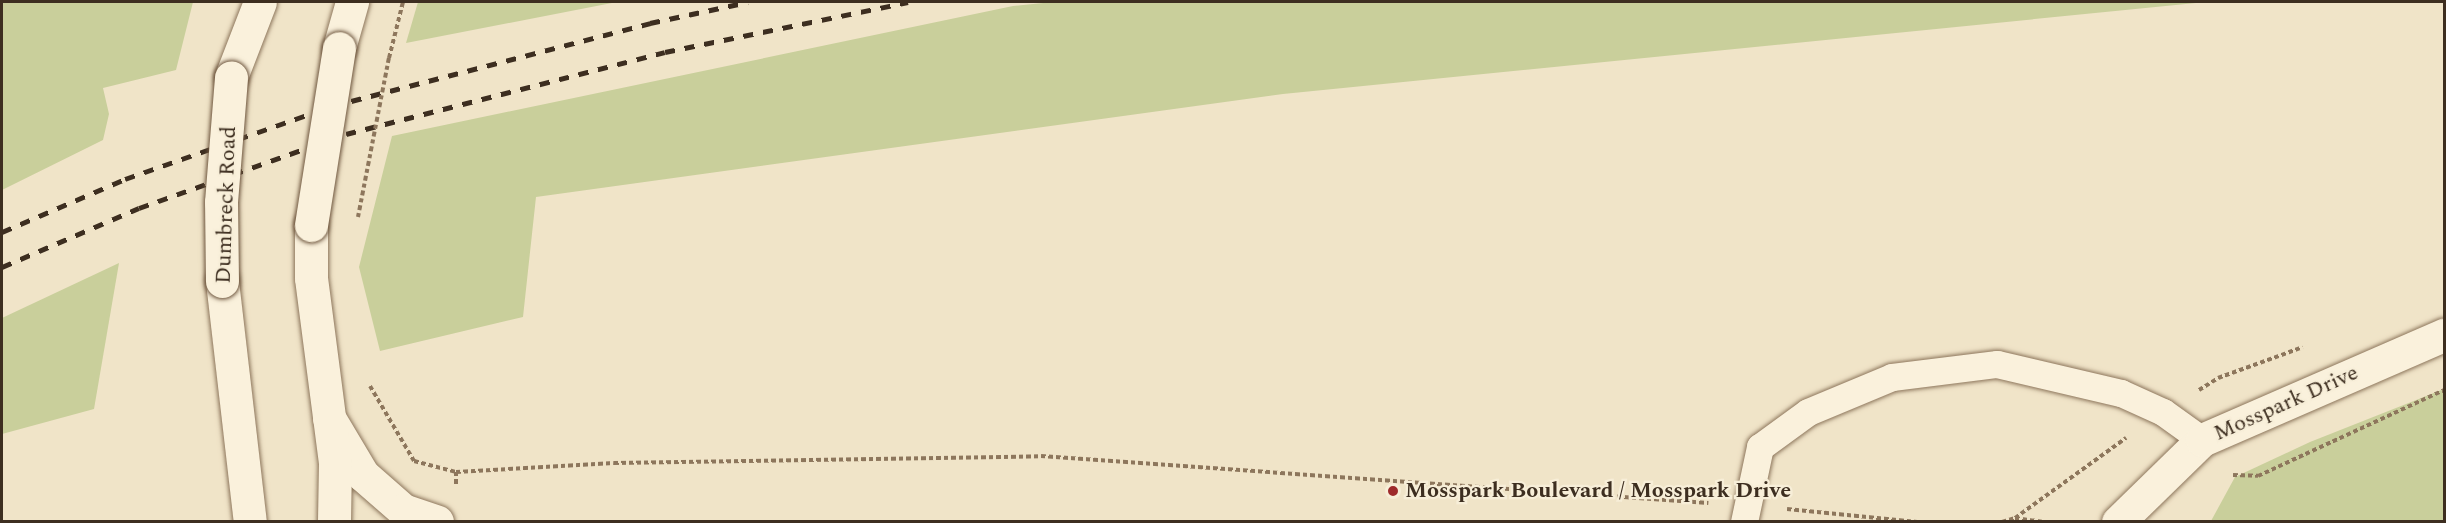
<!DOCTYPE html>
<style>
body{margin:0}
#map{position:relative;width:2446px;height:523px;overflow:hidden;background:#f0e4c8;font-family:Spectral,serif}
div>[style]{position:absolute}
.green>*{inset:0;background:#c9cf9b}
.path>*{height:4px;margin-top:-2px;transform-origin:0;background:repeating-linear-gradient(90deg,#8d765c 0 4.5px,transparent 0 7.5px)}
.roads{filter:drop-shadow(0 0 2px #8d765c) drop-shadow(0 0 2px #8d765c)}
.service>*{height:27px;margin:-13.5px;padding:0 13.5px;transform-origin:13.5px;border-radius:13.5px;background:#faf1dc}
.minor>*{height:33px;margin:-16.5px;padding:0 16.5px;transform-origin:16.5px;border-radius:16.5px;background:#faf1dc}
.tertiary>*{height:33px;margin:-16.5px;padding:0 16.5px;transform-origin:16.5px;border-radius:16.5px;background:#faf1dc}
.secondary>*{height:33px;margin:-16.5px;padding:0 16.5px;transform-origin:16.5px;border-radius:16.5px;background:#faf1dc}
.rail>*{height:4.5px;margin-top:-2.25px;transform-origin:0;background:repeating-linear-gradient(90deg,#3d2e20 0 10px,transparent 0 20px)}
.path-bridge>*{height:4px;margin-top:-2px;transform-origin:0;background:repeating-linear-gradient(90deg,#8d765c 0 4.5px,transparent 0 7.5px)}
.bridges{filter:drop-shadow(0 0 2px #6f573f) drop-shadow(0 0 2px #6f573f)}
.secondary-bridge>*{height:33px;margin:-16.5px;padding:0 16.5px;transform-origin:16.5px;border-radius:16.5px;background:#faf1dc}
.dots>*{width:16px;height:16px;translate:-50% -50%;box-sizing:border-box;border:3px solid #f7eed8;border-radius:50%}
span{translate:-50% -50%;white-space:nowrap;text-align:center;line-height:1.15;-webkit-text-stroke:4.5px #f7eed8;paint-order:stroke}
.street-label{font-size:22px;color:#3d2e20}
.poi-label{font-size:22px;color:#3d2e20;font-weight:700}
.left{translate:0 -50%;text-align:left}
.frame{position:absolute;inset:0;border:3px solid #3d2e20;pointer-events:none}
</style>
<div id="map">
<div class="green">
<div style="clip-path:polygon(2px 2px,193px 2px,176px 70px,103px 88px,109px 114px,103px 140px,2px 190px)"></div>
<div style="clip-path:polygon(418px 2px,617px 2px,406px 43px)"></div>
<div style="clip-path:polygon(1053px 2px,2206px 2px,1283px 94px,536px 197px,523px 317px,380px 351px,359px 267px,392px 136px,1013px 6px)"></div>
<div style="clip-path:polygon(119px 263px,94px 409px,2px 434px,2px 318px)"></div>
<div style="clip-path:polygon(2444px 389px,2444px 521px,2211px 521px,2235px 477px,2310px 442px)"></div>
</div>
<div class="path">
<div style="left:389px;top:58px;width:58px;rotate:-76deg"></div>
<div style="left:370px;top:386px;width:87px;rotate:59.6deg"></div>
<div style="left:414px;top:461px;width:43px;rotate:14.7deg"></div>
<div style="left:456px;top:472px;width:158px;rotate:-3.3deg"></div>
<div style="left:614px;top:463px;width:427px;rotate:-0.9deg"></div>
<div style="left:1041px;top:456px;width:669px;rotate:4.03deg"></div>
<div style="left:2199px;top:390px;width:22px;rotate:-32deg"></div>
<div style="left:2218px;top:378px;width:90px;rotate:-20deg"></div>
<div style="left:456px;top:472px;width:14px;rotate:90deg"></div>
<div style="left:2233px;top:475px;width:25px;rotate:2deg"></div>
<div style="left:2258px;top:476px;width:205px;rotate:-24.8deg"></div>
<div style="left:1787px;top:509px;width:131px;rotate:5.7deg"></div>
<div style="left:2015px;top:518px;width:29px;rotate:8deg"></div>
<div style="left:2002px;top:522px;width:14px;rotate:-17deg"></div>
<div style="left:2015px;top:518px;width:137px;rotate:-35.8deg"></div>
</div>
<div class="roads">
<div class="service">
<div style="left:1744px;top:522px;width:77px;rotate:-78deg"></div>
<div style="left:1760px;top:447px;width:59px;rotate:-36.1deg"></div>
<div style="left:1808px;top:412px;width:91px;rotate:-22.6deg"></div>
<div style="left:1892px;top:377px;width:106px;rotate:-7.1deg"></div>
<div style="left:1997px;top:364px;width:127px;rotate:13.2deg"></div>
<div style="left:2121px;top:393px;width:46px;rotate:24.3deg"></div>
<div style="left:2163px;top:412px;width:48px;rotate:35.7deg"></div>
</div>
<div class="minor">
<div style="left:2118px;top:522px;width:117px;rotate:-44.3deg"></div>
<div style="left:2202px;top:440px;width:264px;rotate:-23.5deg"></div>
</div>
<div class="tertiary">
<div style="left:329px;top:418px;width:66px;rotate:59.2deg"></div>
<div style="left:363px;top:475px;width:53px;rotate:41.2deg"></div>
<div style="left:403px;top:510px;width:36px;rotate:19deg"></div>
</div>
<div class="secondary">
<div style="left:339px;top:48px;width:48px;rotate:-74.2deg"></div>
<div style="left:231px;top:77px;width:80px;rotate:-68.9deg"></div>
<div style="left:311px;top:225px;width:53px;rotate:90deg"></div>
<div style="left:311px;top:278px;width:187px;rotate:82.6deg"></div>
<div style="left:335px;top:463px;width:59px;rotate:91deg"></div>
<div style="left:222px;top:281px;width:243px;rotate:83.4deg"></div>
</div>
</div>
<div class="rail">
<div style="left:2px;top:232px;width:134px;rotate:-23.3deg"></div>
<div style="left:125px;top:179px;width:219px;rotate:-19.4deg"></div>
<div style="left:332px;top:106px;width:329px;rotate:-14.6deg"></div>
<div style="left:650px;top:23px;width:100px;rotate:-12.1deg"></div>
<div style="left:2px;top:267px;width:149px;rotate:-23.3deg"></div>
<div style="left:139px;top:208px;width:220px;rotate:-19.7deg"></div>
<div style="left:346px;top:134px;width:329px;rotate:-14.4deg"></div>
<div style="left:665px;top:52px;width:248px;rotate:-11.6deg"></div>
</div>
<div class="path-bridge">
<div style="left:358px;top:217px;width:162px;rotate:-79deg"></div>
</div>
<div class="bridges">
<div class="secondary-bridge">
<div style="left:311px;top:225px;width:179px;rotate:-81deg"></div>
<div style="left:222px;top:281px;width:79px;rotate:-90.7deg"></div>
<div style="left:221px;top:202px;width:125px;rotate:-85.4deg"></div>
</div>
</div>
<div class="dots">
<div style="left:1393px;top:491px;background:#9e2a2b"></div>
</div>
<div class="street-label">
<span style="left:226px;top:205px;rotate:-88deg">Dumbreck Road</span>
<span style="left:2286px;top:403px;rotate:-24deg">Mosspark Drive</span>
</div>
<div class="poi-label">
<span class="left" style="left:1405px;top:491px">Mosspark Boulevard / Mosspark Drive</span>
</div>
<div class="frame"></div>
</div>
